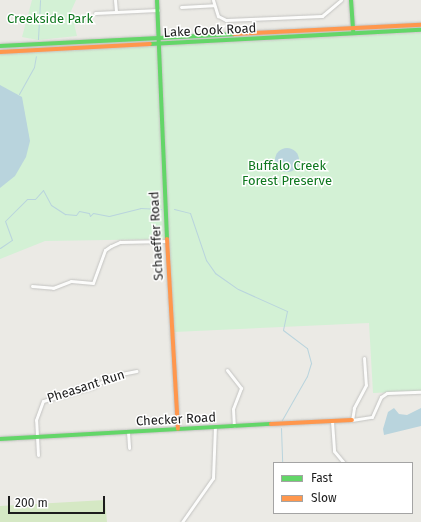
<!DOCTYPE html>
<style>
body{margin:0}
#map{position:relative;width:421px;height:522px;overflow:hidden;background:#ebeae5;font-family:"Fira Sans",sans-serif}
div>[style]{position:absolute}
.grass>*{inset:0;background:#d5e8c4}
.park>*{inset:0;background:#d3f1d5}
.water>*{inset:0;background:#b9d4dd}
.round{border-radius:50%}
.stream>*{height:1px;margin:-0.5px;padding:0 0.5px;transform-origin:0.5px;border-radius:0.5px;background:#b9d4dd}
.roads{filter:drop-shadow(0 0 1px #c3c3c1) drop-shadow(0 0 1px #c3c3c1)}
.street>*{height:3px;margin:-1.5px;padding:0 1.5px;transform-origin:1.5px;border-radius:1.5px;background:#fcfcfb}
.fast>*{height:4px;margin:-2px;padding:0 2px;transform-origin:2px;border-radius:2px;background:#63d668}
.slow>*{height:4px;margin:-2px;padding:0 2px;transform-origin:2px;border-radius:2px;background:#ff974d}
span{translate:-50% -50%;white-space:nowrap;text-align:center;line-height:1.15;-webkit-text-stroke:3px #fff;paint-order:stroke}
.park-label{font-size:13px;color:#0e771e}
.street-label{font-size:13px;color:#1c1c1c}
.legend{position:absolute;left:273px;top:462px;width:140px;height:52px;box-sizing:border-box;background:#fff;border:1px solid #a4a4a4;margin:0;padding:5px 7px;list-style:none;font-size:12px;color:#1c1c1c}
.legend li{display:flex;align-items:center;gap:8px;height:20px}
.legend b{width:20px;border:1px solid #a4a4a4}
.scale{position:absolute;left:8px;top:496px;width:97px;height:18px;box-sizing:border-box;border:2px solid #1c1c1c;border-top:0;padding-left:5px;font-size:12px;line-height:14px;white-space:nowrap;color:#1c1c1c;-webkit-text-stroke:3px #fff;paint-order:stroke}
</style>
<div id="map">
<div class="grass">
<div style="clip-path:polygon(105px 500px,107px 522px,0 522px,0 506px)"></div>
</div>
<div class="park">
<div style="clip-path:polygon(32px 0,76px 0,71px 11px,77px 36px,38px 40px,22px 37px)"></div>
<div style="clip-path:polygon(421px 33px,421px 391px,373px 393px,369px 323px,174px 332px,169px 239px,45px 241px,0 259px,0 54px)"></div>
</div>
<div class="water">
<div style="clip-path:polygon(0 85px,22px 97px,30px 141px,26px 157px,15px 176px,0 188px)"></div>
<div class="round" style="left:275px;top:148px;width:24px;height:24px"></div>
<div style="clip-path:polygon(394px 408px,399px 414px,407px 415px,421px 408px,421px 426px,384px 435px,383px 429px,388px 412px)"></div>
</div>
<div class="stream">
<div style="left:38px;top:39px;width:39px;rotate:-87deg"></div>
<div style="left:19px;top:94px;width:31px;rotate:-61deg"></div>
<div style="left:34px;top:67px;width:11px;rotate:-80deg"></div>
<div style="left:174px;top:209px;width:16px;rotate:14deg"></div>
<div style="left:190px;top:213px;width:50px;rotate:71.2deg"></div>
<div style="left:206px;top:260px;width:16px;rotate:55deg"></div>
<div style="left:215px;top:273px;width:28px;rotate:35deg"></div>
<div style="left:238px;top:289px;width:54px;rotate:24.2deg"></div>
<div style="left:287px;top:311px;width:19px;rotate:102deg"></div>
<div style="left:283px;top:330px;width:30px;rotate:37deg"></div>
<div style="left:307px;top:348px;width:16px;rotate:75deg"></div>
<div style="left:311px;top:363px;width:14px;rotate:107deg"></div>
<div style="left:307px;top:376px;width:51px;rotate:119.6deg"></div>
<div style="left:0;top:248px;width:14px;rotate:-34deg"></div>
<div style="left:12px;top:240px;width:20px;rotate:-110deg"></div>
<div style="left:5px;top:221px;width:31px;rotate:-45deg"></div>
<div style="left:27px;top:199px;width:8px"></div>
<div style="left:35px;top:199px;width:12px;rotate:-48deg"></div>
<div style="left:43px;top:190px;width:17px;rotate:62deg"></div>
<div style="left:51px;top:205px;width:17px;rotate:33deg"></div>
<div style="left:65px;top:214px;width:11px;rotate:5deg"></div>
<div style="left:76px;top:215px;width:5px;rotate:-53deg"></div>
<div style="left:79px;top:211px;width:10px;rotate:11deg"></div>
<div style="left:89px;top:213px;width:3px;rotate:72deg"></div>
<div style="left:90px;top:216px;width:4px;rotate:-45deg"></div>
<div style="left:93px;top:213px;width:16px;rotate:11deg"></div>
<div style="left:109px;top:216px;width:32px;rotate:-14deg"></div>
<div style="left:140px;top:208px;width:21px;rotate:3deg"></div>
<div style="left:281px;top:428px;width:35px;rotate:88deg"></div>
</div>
<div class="roads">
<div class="street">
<div style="left:115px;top:0;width:11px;rotate:85deg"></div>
<div style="left:213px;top:0;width:17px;rotate:73deg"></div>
<div style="left:218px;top:16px;width:9px;rotate:27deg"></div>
<div style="left:226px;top:20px;width:96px;rotate:-2.4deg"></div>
<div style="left:322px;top:16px;width:25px;rotate:-40deg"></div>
<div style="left:181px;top:7px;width:33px;rotate:-3deg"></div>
<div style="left:95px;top:13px;width:63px;rotate:-2.7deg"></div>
<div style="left:32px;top:286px;width:21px;rotate:5deg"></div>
<div style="left:53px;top:288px;width:19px;rotate:-21deg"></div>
<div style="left:71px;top:281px;width:22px;rotate:5deg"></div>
<div style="left:93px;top:283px;width:35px;rotate:-70deg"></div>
<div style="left:105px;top:250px;width:7px;rotate:-34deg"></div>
<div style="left:111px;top:246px;width:10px;rotate:-24deg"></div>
<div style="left:120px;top:242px;width:47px;rotate:-1.2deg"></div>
<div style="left:364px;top:358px;width:27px;rotate:86deg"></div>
<div style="left:366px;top:385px;width:26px;rotate:118deg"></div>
<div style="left:354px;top:408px;width:12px;rotate:99deg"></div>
<div style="left:352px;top:420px;width:20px;rotate:-9deg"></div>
<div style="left:372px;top:417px;width:22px;rotate:-66deg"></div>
<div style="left:381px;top:397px;width:7px;rotate:-34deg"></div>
<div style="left:387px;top:393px;width:34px;rotate:-2deg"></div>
<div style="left:227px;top:370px;width:23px;rotate:52deg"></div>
<div style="left:241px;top:388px;width:22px;rotate:111deg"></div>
<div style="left:233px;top:409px;width:17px;rotate:87deg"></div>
<div style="left:332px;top:421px;width:30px;rotate:86deg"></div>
<div style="left:334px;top:451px;width:16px;rotate:50deg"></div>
<div style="left:128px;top:432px;width:16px;rotate:86deg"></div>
<div style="left:38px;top:455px;width:35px;rotate:-93deg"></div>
<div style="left:36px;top:420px;width:20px;rotate:-70deg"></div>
<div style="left:43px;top:401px;width:52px;rotate:-15.6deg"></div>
<div style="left:93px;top:387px;width:21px;rotate:-31deg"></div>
<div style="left:111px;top:376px;width:26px;rotate:-11deg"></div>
<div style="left:182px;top:522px;width:54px;rotate:-54.8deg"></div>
<div style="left:213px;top:478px;width:51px;rotate:-87.8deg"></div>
</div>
<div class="fast">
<div style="left:157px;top:0;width:239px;rotate:87.6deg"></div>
<div style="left:351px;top:0;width:32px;rotate:86deg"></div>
<div style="left:150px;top:44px;width:271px;rotate:-3deg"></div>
<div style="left:0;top:46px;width:234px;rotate:-2.9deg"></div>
<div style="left:0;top:439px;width:271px;rotate:-3.2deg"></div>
</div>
<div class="slow">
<div style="left:234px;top:34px;width:187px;rotate:-2.8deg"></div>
<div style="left:0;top:52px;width:150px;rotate:-3.1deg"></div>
<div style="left:167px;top:239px;width:190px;rotate:86.7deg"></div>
<div style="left:271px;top:424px;width:81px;rotate:-2.8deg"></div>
</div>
</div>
<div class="park-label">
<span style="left:50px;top:19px">Creekside Park</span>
<span style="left:287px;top:174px">Buffalo Creek<br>Forest Preserve</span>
</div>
<div class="street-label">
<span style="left:210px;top:31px;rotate:-3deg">Lake Cook Road</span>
<span style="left:157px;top:236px;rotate:-93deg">Schaeffer Road</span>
<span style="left:86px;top:387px;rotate:-18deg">Pheasant Run</span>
<span style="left:176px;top:420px;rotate:-3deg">Checker Road</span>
</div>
<ul class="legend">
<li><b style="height:5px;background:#63d668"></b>Fast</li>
<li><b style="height:5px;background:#ff974d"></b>Slow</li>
</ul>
<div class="scale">200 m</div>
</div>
